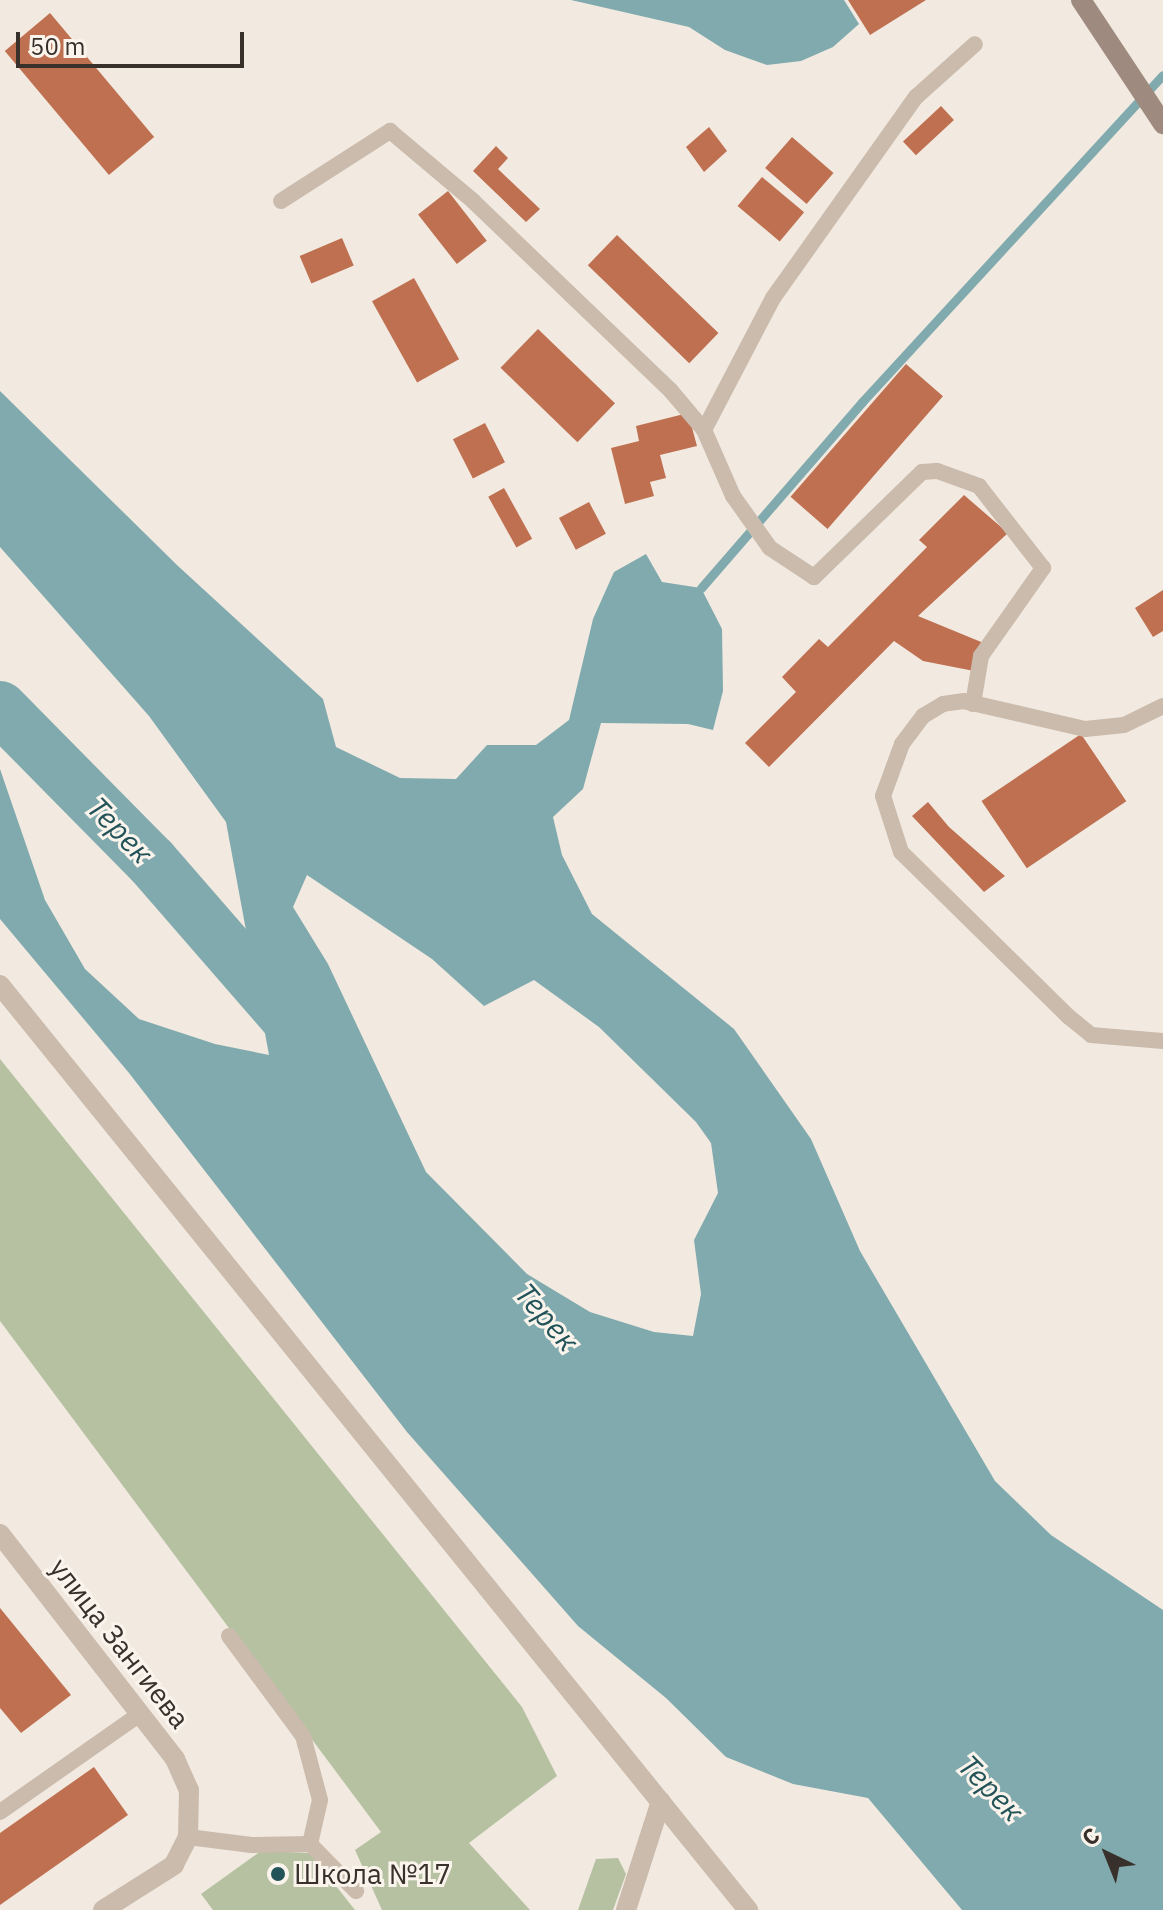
<!DOCTYPE html>
<meta charset="utf-8">
<style>
body{margin:0}
#map{position:relative;width:1163px;height:1910px;overflow:hidden;background:#f2eae0;font-family:"IBM Plex Sans",sans-serif}
div>[style]{position:absolute}
.green>*{inset:0;background:#b5c1a1}
.water>*{inset:0;background:#81aaae}
.stream>*{height:9px;margin:-4.5px;padding:0 4.5px;transform-origin:4.5px;border-radius:4.5px;background:#81aaae}
.river>*{height:54px;margin:-27px;padding:0 27px;transform-origin:27px;border-radius:27px;background:#81aaae}
.building>*{inset:0;background:#bf7051;transform-origin:0 0}
.lane>*{height:16px;margin:-8px;padding:0 8px;transform-origin:8px;border-radius:8px;background:#cabbac}
.street>*{height:20px;margin:-10px;padding:0 10px;transform-origin:10px;border-radius:10px;background:#cabbac}
.secondary>*{height:20px;margin:-10px;padding:0 10px;transform-origin:10px;border-radius:10px;background:#9e8a7e}
.dots>*{width:22px;height:22px;translate:-50% -50%;box-sizing:border-box;border:4px solid #faf4ed;border-radius:50%}
span{translate:-50% -50%;white-space:nowrap;text-align:center;line-height:1.15;-webkit-text-stroke:6px #faf4ed;paint-order:stroke}
.street-label{font-size:28px;color:#38302b}
.poi-label{font-size:28px;color:#38302b}
.left{translate:0 -50%;text-align:left}
.water-label{font-size:30px;color:#225358;font-style:italic}
.north{position:absolute;left:1067px;top:1814px;width:80px;height:80px;-webkit-text-stroke:6px #faf4ed;paint-order:stroke;rotate:317deg;font-size:22px;font-weight:700;line-height:32px;text-align:center;color:#38302b}
.north::after{content:'';display:block;margin:auto;width:28px;height:36px;background:#38302b;clip-path:polygon(50% 0,100% 100%,50% 72%,0 100%)}
.scale{position:absolute;left:16px;top:32px;width:228px;height:36px;box-sizing:border-box;border:4px solid #38302b;border-top:0;padding-left:10px;font-size:24px;line-height:28px;white-space:nowrap;color:#38302b;-webkit-text-stroke:6px #faf4ed;paint-order:stroke}
</style>
<div id="map">
<div class="green">
<div style="clip-path:polygon(0 1059px,522px 1707px,557px 1776px,469px 1843px,530px 1910px,382px 1910px,355px 1850px,381px 1832px,0 1321px)"></div>
<div style="clip-path:polygon(261px 1851px,310px 1853px,355px 1910px,213px 1910px,201px 1894px)"></div>
<div style="clip-path:polygon(618px 1858px,626px 1874px,613px 1910px,578px 1910px,596px 1859px)"></div>
</div>
<div class="water">
<div style="clip-path:polygon(571px 0,844px 0,859px 24px,833px 47px,801px 61px,767px 65px,725px 50px,689px 27px)"></div>
<div style="clip-path:polygon(evenodd,0 391px,178px 566px,323px 699px,336px 747px,400px 778px,456px 779px,487px 745px,536px 745px,569px 720px,593px 619px,614px 572px,646px 554px,662px 582px,701px 588px,722px 629px,723px 691px,713px 730px,688px 724px,601px 723px,583px 789px,553px 817px,562px 855px,592px 914px,734px 1029px,811px 1139px,860px 1251px,995px 1481px,1051px 1535px,1163px 1610px,1163px 1910px,962px 1910px,868px 1798px,793px 1784px,726px 1757px,666px 1698px,578px 1626px,407px 1432px,129px 1073px,0 919px,0 769px,45px 900px,85px 969px,139px 1019px,215px 1044px,269px 1055px,226px 822px,149px 716px,0 547px,0 391px,307px 875px,432px 959px,484px 1006px,534px 980px,599px 1027px,696px 1122px,711px 1143px,718px 1193px,694px 1240px,701px 1294px,693px 1336px,654px 1332px,590px 1312px,527px 1274px,426px 1172px,328px 964px,293px 907px,307px 875px)"></div>
</div>
<div class="stream">
<div style="left:701px;top:588px;width:246px;rotate:-49.1deg"></div>
<div style="left:862px;top:402px;width:444px;rotate:-47.4deg"></div>
</div>
<div class="river">
<div style="left:0;top:708px;width:216px;rotate:45.4deg"></div>
<div style="left:152px;top:862px;width:233px;rotate:49deg"></div>
</div>
<div class="building">
<div style="clip-path:polygon(848px 0,926px 0,870px 35px)"></div>
<div style="left:50px;top:13px;width:162px;height:59px;rotate:50deg"></div>
<div style="left:941px;top:106px;width:19px;height:52px;rotate:47deg"></div>
<div style="clip-path:polygon(709px 127px,727px 151px,704px 172px,686px 147px)"></div>
<div style="left:792px;top:137px;width:55px;height:41px;rotate:41deg"></div>
<div style="clip-path:polygon(496px 146px,508px 158px,498px 169px,540px 209px,526px 222px,473px 171px)"></div>
<div style="left:762px;top:177px;width:55px;height:38px;rotate:40deg"></div>
<div style="left:448px;top:191px;width:63px;height:38px;rotate:52deg"></div>
<div style="left:617px;top:235px;width:141px;height:42px;rotate:44deg"></div>
<div style="left:342px;top:238px;width:30px;height:46px;rotate:67deg"></div>
<div style="left:414px;top:278px;width:93px;height:48px;rotate:61deg"></div>
<div style="left:538px;top:329px;width:107px;height:54px;rotate:44deg"></div>
<div style="left:906px;top:364px;width:49px;height:176px;rotate:41deg"></div>
<div style="clip-path:polygon(688px 413px,697px 446px,660px 455px,666px 478px,650px 482px,654px 496px,625px 504px,611px 448px,639px 441px,636px 426px)"></div>
<div style="left:485px;top:423px;width:44px;height:36px;rotate:63deg"></div>
<div style="left:504px;top:488px;width:58px;height:18px;rotate:61deg"></div>
<div style="clip-path:polygon(964px 495px,1008px 533px,918px 616px,986px 644px,974px 671px,923px 661px,894px 641px,769px 767px,745px 743px,796px 692px,782px 677px,819px 639px,828px 647px,927px 547px,919px 540px)"></div>
<div style="left:589px;top:502px;width:36px;height:34px;rotate:62deg"></div>
<div style="clip-path:polygon(1163px 590px,1163px 631px,1153px 637px,1135px 608px)"></div>
<div style="left:1081px;top:734px;width:81px;height:120px;rotate:56deg"></div>
<div style="clip-path:polygon(928px 802px,949px 827px,1005px 876px,984px 892px,912px 816px)"></div>
<div style="clip-path:polygon(0 1608px,71px 1695px,21px 1733px,0 1708px)"></div>
<div style="clip-path:polygon(94px 1767px,128px 1815px,0 1905px,0 1833px)"></div>
</div>
<div class="lane">
<div style="left:281px;top:201px;width:130px;rotate:-32.7deg"></div>
<div style="left:390px;top:131px;width:109px;rotate:40.1deg"></div>
<div style="left:473px;top:201px;width:274px;rotate:43.8deg"></div>
<div style="left:671px;top:391px;width:51px;rotate:49.8deg"></div>
<div style="left:973px;top:704px;width:49px;rotate:-80.5deg"></div>
<div style="left:981px;top:656px;width:108px;rotate:-54.8deg"></div>
<div style="left:1043px;top:568px;width:104px;rotate:-128deg"></div>
<div style="left:979px;top:486px;width:45px;rotate:-160.3deg"></div>
<div style="left:937px;top:471px;width:15px;rotate:176deg"></div>
<div style="left:922px;top:472px;width:151px;rotate:135.8deg"></div>
<div style="left:814px;top:577px;width:53px;rotate:-146.6deg"></div>
<div style="left:770px;top:548px;width:64px;rotate:-125.4deg"></div>
<div style="left:733px;top:496px;width:72px;rotate:-113.7deg"></div>
<div style="left:704px;top:430px;width:149px;rotate:-62.4deg"></div>
<div style="left:773px;top:298px;width:247px;rotate:-54.6deg"></div>
<div style="left:916px;top:97px;width:79px;rotate:-41.9deg"></div>
<div style="left:1163px;top:706px;width:43px;rotate:154deg"></div>
<div style="left:1124px;top:725px;width:39px;rotate:174deg"></div>
<div style="left:1085px;top:729px;width:124px;rotate:-167deg"></div>
<div style="left:964px;top:701px;width:21px;rotate:172deg"></div>
<div style="left:943px;top:704px;width:23px;rotate:149deg"></div>
<div style="left:923px;top:716px;width:35px;rotate:127deg"></div>
<div style="left:902px;top:744px;width:55px;rotate:110.1deg"></div>
<div style="left:883px;top:796px;width:59px;rotate:72.2deg"></div>
<div style="left:901px;top:852px;width:235px;rotate:44.5deg"></div>
<div style="left:1069px;top:1017px;width:28px;rotate:39deg"></div>
<div style="left:1091px;top:1035px;width:72px;rotate:4.8deg"></div>
<div style="left:229px;top:1636px;width:124px;rotate:53.5deg"></div>
<div style="left:303px;top:1736px;width:66px;rotate:75.1deg"></div>
<div style="left:320px;top:1800px;width:45px;rotate:102.8deg"></div>
<div style="left:0;top:1812px;width:171px;rotate:-35deg"></div>
<div style="left:188px;top:1837px;width:64px;rotate:7.2deg"></div>
<div style="left:251px;top:1845px;width:59px;rotate:-1deg"></div>
<div style="left:310px;top:1844px;width:66px;rotate:45.6deg"></div>
</div>
<div class="street">
<div style="left:0;top:985px;width:1190px;rotate:51.04deg"></div>
<div style="left:0;top:1534px;width:285px;rotate:52.1deg"></div>
<div style="left:175px;top:1759px;width:34px;rotate:66deg"></div>
<div style="left:189px;top:1790px;width:47px;rotate:91.2deg"></div>
<div style="left:188px;top:1837px;width:31px;rotate:117deg"></div>
<div style="left:174px;top:1865px;width:84px;rotate:147.6deg"></div>
<div style="left:626px;top:1910px;width:114px;rotate:-72.2deg"></div>
</div>
<div class="secondary">
<div style="left:1081px;top:0;width:149px;rotate:56.5deg"></div>
</div>
<div class="dots">
<div style="left:278px;top:1874px;background:#225358"></div>
</div>
<div class="street-label">
<span style="left:120px;top:1643px;rotate:52deg">улица Зангиева</span>
</div>
<div class="poi-label">
<span class="left" style="left:294px;top:1874px">Школа №17</span>
</div>
<div class="water-label">
<span style="left:120px;top:830px;rotate:46deg">Терек</span>
<span style="left:547px;top:1317px;rotate:49deg">Терек</span>
<span style="left:991px;top:1788px;rotate:46deg">Терек</span>
</div>
<div class="north">С</div>
<div class="scale">50 m</div>
</div>
